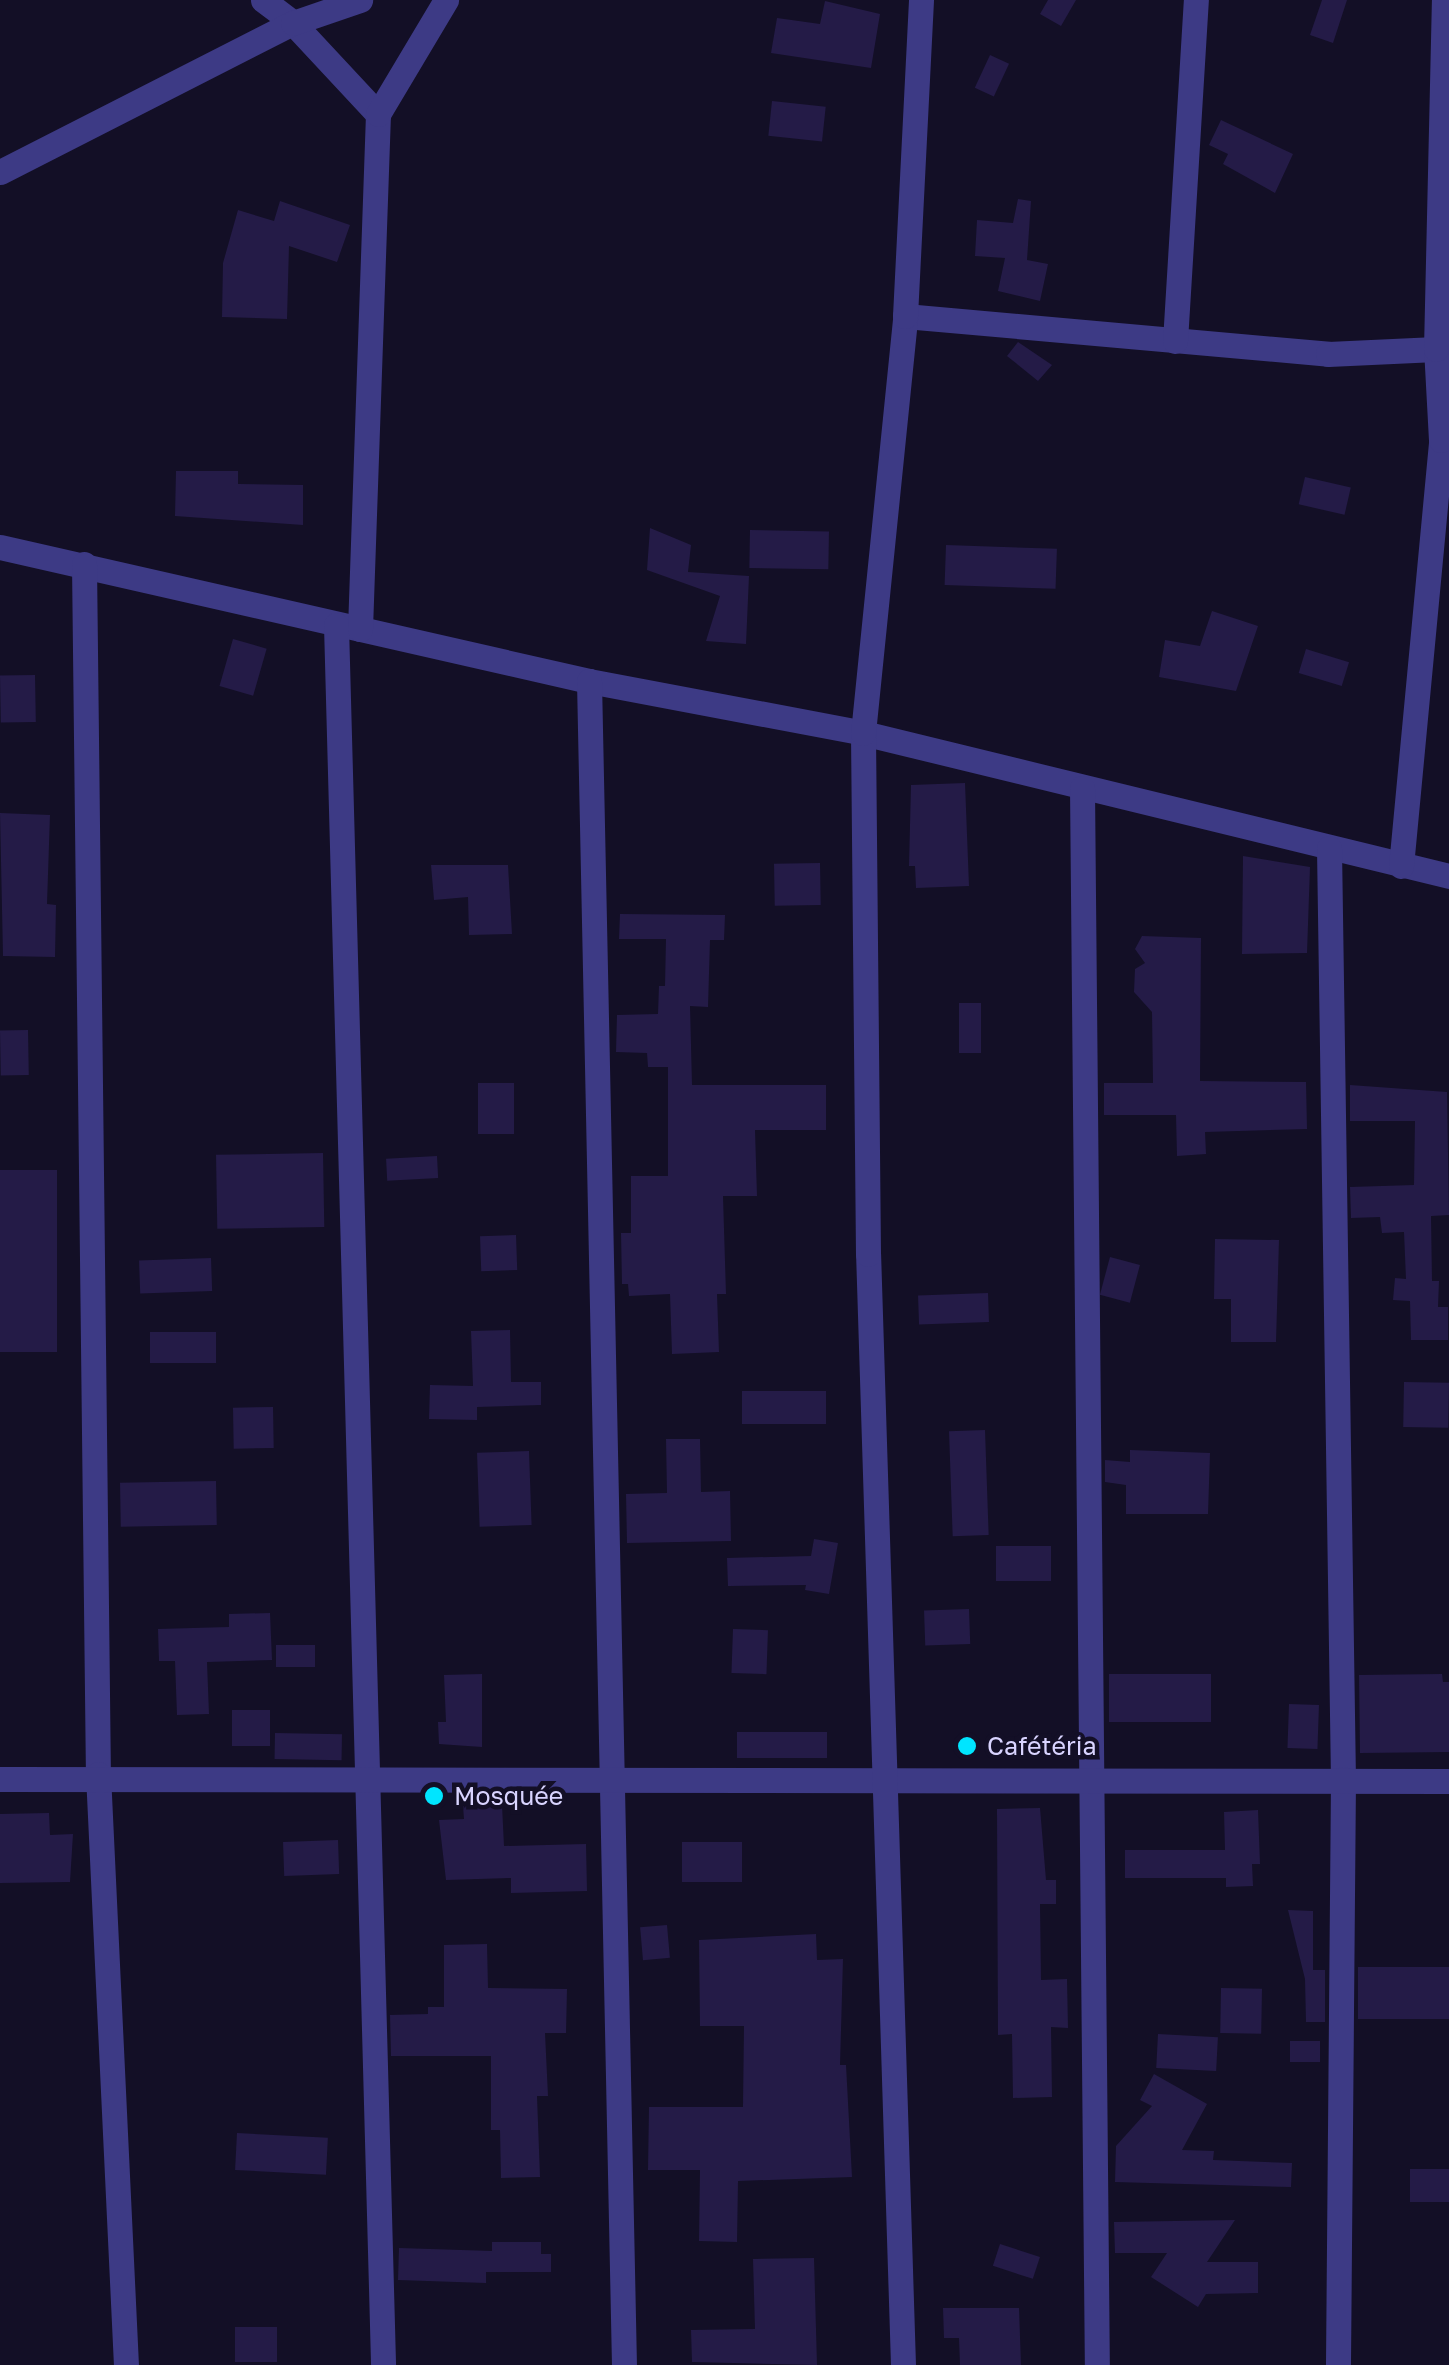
<!DOCTYPE html>
<meta charset="utf-8">
<style>
body{margin:0}
#map{position:relative;width:1449px;height:2365px;overflow:hidden;background:#130f26;font-family:"Golos Text",sans-serif}
div>[style]{position:absolute}
.building>*{inset:0;background:#241b47;transform-origin:0 0}
.minor>*{height:25px;margin:-12.5px;padding:0 12.5px;transform-origin:12.5px;border-radius:12.5px;background:#3d3a85}
.dots>*{width:28px;height:28px;translate:-50% -50%;box-sizing:border-box;border:5px solid #130f26;border-radius:50%}
span{translate:-50% -50%;white-space:nowrap;text-align:center;line-height:1.15;-webkit-text-stroke:9px #130f26;paint-order:stroke}
.poi-label{font-size:25px;color:#d9d4ff}
.left{translate:0 -50%;text-align:left}
</style>
<div id="map">
<div class="building">
<div style="clip-path:polygon(1048px 0,1076px 0,1061px 26px,1040px 14px)"></div>
<div style="clip-path:polygon(1322px 0,1347px 0,1333px 43px,1310px 35px)"></div>
<div style="clip-path:polygon(825px 1px,880px 14px,871px 68px,771px 53px,777px 18px,820px 24px)"></div>
<div style="left:990px;top:55px;width:21px;height:36px;rotate:25deg"></div>
<div style="left:772px;top:101px;width:54px;height:35px;rotate:6deg"></div>
<div style="clip-path:polygon(1221px 120px,1293px 154px,1275px 193px,1223px 164px,1228px 154px,1209px 145px)"></div>
<div style="clip-path:polygon(1018px 199px,1031px 201px,1027px 260px,1048px 264px,1040px 301px,998px 291px,1005px 258px,975px 256px,977px 220px,1013px 223px)"></div>
<div style="clip-path:polygon(280px 201px,350px 225px,337px 262px,289px 246px,287px 319px,222px 317px,223px 263px,238px 210px,274px 221px)"></div>
<div style="clip-path:polygon(1018px 342px,1052px 365px,1038px 381px,1007px 356px)"></div>
<div style="clip-path:polygon(176px 471px,238px 471px,238px 484px,303px 485px,303px 525px,175px 516px)"></div>
<div style="left:1305px;top:477px;width:47px;height:28px;rotate:13deg"></div>
<div style="clip-path:polygon(650px 528px,691px 545px,688px 572px,749px 576px,746px 644px,706px 641px,720px 596px,647px 570px)"></div>
<div style="left:750px;top:530px;width:79px;height:38px;rotate:1deg"></div>
<div style="left:946px;top:545px;width:111px;height:40px;rotate:2deg"></div>
<div style="clip-path:polygon(1212px 611px,1258px 626px,1236px 691px,1159px 677px,1165px 640px,1200px 646px)"></div>
<div style="left:233px;top:639px;width:35px;height:49px;rotate:16deg"></div>
<div style="left:1306px;top:649px;width:45px;height:25px;rotate:17deg"></div>
<div style="left:35px;top:675px;width:47px;height:35px;rotate:89deg"></div>
<div style="clip-path:polygon(965px 783px,969px 886px,916px 888px,915px 866px,909px 866px,911px 785px)"></div>
<div style="clip-path:polygon(0 813px,50px 815px,47px 904px,56px 905px,55px 957px,3px 956px)"></div>
<div style="clip-path:polygon(1243px 856px,1310px 867px,1307px 953px,1242px 954px)"></div>
<div style="left:820px;top:863px;width:42px;height:46px;rotate:89deg"></div>
<div style="clip-path:polygon(431px 865px,508px 865px,512px 934px,469px 935px,468px 897px,434px 900px)"></div>
<div style="clip-path:polygon(620px 914px,725px 915px,724px 940px,710px 940px,708px 1007px,690px 1006px,692px 1085px,826px 1085px,826px 1130px,755px 1130px,757px 1196px,723px 1196px,726px 1294px,717px 1294px,719px 1352px,672px 1354px,670px 1294px,629px 1296px,628px 1284px,622px 1284px,621px 1233px,631px 1233px,631px 1176px,668px 1176px,668px 1067px,648px 1067px,647px 1053px,616px 1052px,617px 1015px,658px 1014px,659px 986px,665px 986px,666px 939px,619px 939px)"></div>
<div style="clip-path:polygon(1142px 936px,1201px 938px,1200px 1081px,1306px 1082px,1307px 1129px,1205px 1132px,1206px 1154px,1177px 1156px,1176px 1115px,1104px 1115px,1104px 1083px,1153px 1083px,1152px 1012px,1134px 992px,1135px 969px,1145px 963px,1135px 949px)"></div>
<div style="left:959px;top:1003px;width:22px;height:50px"></div>
<div style="left:28px;top:1030px;width:45px;height:28px;rotate:89deg"></div>
<div style="left:478px;top:1083px;width:36px;height:51px"></div>
<div style="clip-path:polygon(1350px 1085px,1447px 1092px,1449px 1215px,1431px 1216px,1432px 1281px,1439px 1281px,1438px 1307px,1448px 1307px,1448px 1340px,1411px 1340px,1410px 1301px,1393px 1300px,1395px 1278px,1406px 1279px,1404px 1232px,1382px 1233px,1380px 1217px,1351px 1218px,1350px 1187px,1414px 1185px,1415px 1121px,1350px 1121px)"></div>
<div style="left:323px;top:1153px;width:74px;height:107px;rotate:89deg"></div>
<div style="left:437px;top:1156px;width:22px;height:51px;rotate:87deg"></div>
<div style="left:57px;top:1170px;width:182px;height:57px;rotate:90deg"></div>
<div style="left:516px;top:1235px;width:35px;height:36px;rotate:88deg"></div>
<div style="clip-path:polygon(1215px 1239px,1279px 1240px,1276px 1342px,1231px 1342px,1231px 1299px,1214px 1299px)"></div>
<div style="left:1110px;top:1257px;width:31px;height:39px;rotate:15deg"></div>
<div style="left:211px;top:1258px;width:33px;height:72px;rotate:88deg"></div>
<div style="left:988px;top:1293px;width:29px;height:70px;rotate:88deg"></div>
<div style="clip-path:polygon(510px 1330px,511px 1382px,541px 1382px,541px 1405px,477px 1407px,477px 1420px,429px 1419px,430px 1385px,473px 1386px,471px 1331px)"></div>
<div style="left:216px;top:1332px;width:31px;height:66px;rotate:90deg"></div>
<div style="left:1404px;top:1382px;width:45px;height:45px;rotate:1deg"></div>
<div style="left:826px;top:1391px;width:33px;height:84px;rotate:90deg"></div>
<div style="left:273px;top:1407px;width:41px;height:40px;rotate:89deg"></div>
<div style="left:985px;top:1430px;width:105px;height:36px;rotate:88deg"></div>
<div style="clip-path:polygon(666px 1439px,700px 1439px,701px 1492px,730px 1491px,731px 1541px,627px 1543px,626px 1494px,667px 1493px)"></div>
<div style="clip-path:polygon(1130px 1450px,1210px 1453px,1208px 1514px,1126px 1514px,1126px 1485px,1105px 1482px,1105px 1460px,1130px 1462px)"></div>
<div style="left:529px;top:1451px;width:74px;height:52px;rotate:88deg"></div>
<div style="left:216px;top:1481px;width:44px;height:96px;rotate:89deg"></div>
<div style="clip-path:polygon(814px 1539px,838px 1543px,829px 1594px,805px 1590px,806px 1585px,728px 1586px,727px 1558px,811px 1556px)"></div>
<div style="left:996px;top:1546px;width:55px;height:35px"></div>
<div style="left:969px;top:1609px;width:35px;height:45px;rotate:88deg"></div>
<div style="clip-path:polygon(270px 1613px,272px 1660px,207px 1662px,209px 1714px,177px 1715px,175px 1661px,159px 1661px,158px 1629px,229px 1627px,229px 1614px)"></div>
<div style="left:733px;top:1629px;width:35px;height:44px;rotate:2deg"></div>
<div style="left:276px;top:1645px;width:39px;height:22px"></div>
<div style="clip-path:polygon(482px 1674px,482px 1747px,439px 1744px,438px 1722px,446px 1722px,444px 1675px)"></div>
<div style="left:1109px;top:1674px;width:102px;height:48px"></div>
<div style="clip-path:polygon(1442px 1674px,1443px 1682px,1449px 1682px,1449px 1752px,1360px 1753px,1359px 1675px)"></div>
<div style="left:1289px;top:1704px;width:30px;height:44px;rotate:2deg"></div>
<div style="left:270px;top:1710px;width:36px;height:38px;rotate:90deg"></div>
<div style="left:737px;top:1732px;width:90px;height:26px"></div>
<div style="left:275px;top:1733px;width:67px;height:26px;rotate:1deg"></div>
<div style="clip-path:polygon(502px 1805px,504px 1846px,586px 1844px,587px 1891px,511px 1893px,511px 1878px,446px 1880px,439px 1820px,464px 1819px,463px 1806px)"></div>
<div style="clip-path:polygon(1040px 1808px,1046px 1880px,1056px 1880px,1056px 1904px,1040px 1904px,1041px 1980px,1067px 1979px,1068px 2028px,1051px 2027px,1052px 2097px,1013px 2098px,1012px 2034px,998px 2035px,997px 1809px)"></div>
<div style="clip-path:polygon(1258px 1810px,1260px 1864px,1252px 1864px,1253px 1886px,1226px 1887px,1226px 1878px,1125px 1878px,1125px 1850px,1225px 1850px,1224px 1812px)"></div>
<div style="clip-path:polygon(49px 1813px,50px 1835px,73px 1834px,70px 1882px,0 1883px,0 1814px)"></div>
<div style="left:338px;top:1840px;width:34px;height:55px;rotate:88deg"></div>
<div style="left:682px;top:1842px;width:60px;height:40px"></div>
<div style="clip-path:polygon(1288px 1910px,1313px 1911px,1313px 1970px,1325px 1970px,1325px 2022px,1306px 2022px,1305px 1979px)"></div>
<div style="left:667px;top:1925px;width:33px;height:27px;rotate:85deg"></div>
<div style="clip-path:polygon(816px 1934px,817px 1960px,843px 1959px,840px 2065px,846px 2065px,852px 2177px,738px 2181px,737px 2242px,699px 2241px,700px 2170px,648px 2170px,649px 2107px,743px 2107px,744px 2026px,700px 2026px,699px 1940px)"></div>
<div style="clip-path:polygon(487px 1944px,488px 1988px,567px 1989px,566px 2033px,545px 2033px,548px 2096px,537px 2096px,540px 2177px,501px 2178px,500px 2130px,491px 2130px,491px 2056px,391px 2056px,390px 2015px,428px 2014px,428px 2007px,444px 2007px,444px 1945px)"></div>
<div style="left:1449px;top:1967px;width:52px;height:91px;rotate:90deg"></div>
<div style="left:1221px;top:1988px;width:41px;height:45px;rotate:1deg"></div>
<div style="left:1158px;top:2034px;width:60px;height:34px;rotate:3deg"></div>
<div style="left:1290px;top:2041px;width:30px;height:21px"></div>
<div style="clip-path:polygon(1154px 2074px,1207px 2104px,1182px 2150px,1214px 2151px,1213px 2160px,1292px 2163px,1291px 2187px,1115px 2182px,1116px 2146px,1152px 2106px,1140px 2100px)"></div>
<div style="left:237px;top:2133px;width:91px;height:37px;rotate:3deg"></div>
<div style="left:1449px;top:2169px;width:33px;height:39px;rotate:90deg"></div>
<div style="clip-path:polygon(1235px 2220px,1207px 2262px,1258px 2262px,1258px 2293px,1206px 2294px,1198px 2307px,1151px 2277px,1167px 2253px,1115px 2253px,1114px 2222px)"></div>
<div style="clip-path:polygon(492px 2242px,541px 2242px,541px 2254px,551px 2254px,551px 2272px,486px 2272px,486px 2283px,398px 2280px,399px 2248px,492px 2251px)"></div>
<div style="left:1000px;top:2244px;width:42px;height:23px;rotate:18deg"></div>
<div style="clip-path:polygon(814px 2258px,817px 2365px,692px 2362px,691px 2330px,755px 2329px,753px 2259px)"></div>
<div style="clip-path:polygon(943px 2308px,1019px 2308px,1021px 2365px,960px 2365px,959px 2338px,944px 2338px)"></div>
<div style="left:235px;top:2327px;width:42px;height:35px"></div>
</div>
<div class="minor">
<div style="left:263px;top:0;width:38px;rotate:37deg"></div>
<div style="left:293px;top:23px;width:125px;rotate:47deg"></div>
<div style="left:0;top:172px;width:329px;rotate:-27deg"></div>
<div style="left:293px;top:23px;width:71px;rotate:-18.9deg"></div>
<div style="left:905px;top:316px;width:425px;rotate:5.1deg"></div>
<div style="left:1328px;top:354px;width:108px;rotate:-2.7deg"></div>
<div style="left:1175px;top:341px;width:342px;rotate:-86.5deg"></div>
<div style="left:0;top:547px;width:604px;rotate:12.82deg"></div>
<div style="left:589px;top:681px;width:279px;rotate:10.7deg"></div>
<div style="left:863px;top:733px;width:603px;rotate:13.71deg"></div>
<div style="left:84px;top:564px;width:1210px;rotate:89.34deg"></div>
<div style="left:98px;top:1774px;width:592px;rotate:87.29deg"></div>
<div style="left:336px;top:625px;width:1741px;rotate:88.45deg"></div>
<div style="left:360px;top:629px;width:515px;rotate:-88deg"></div>
<div style="left:378px;top:114px;width:133px;rotate:-59.2deg"></div>
<div style="left:589px;top:681px;width:1684px;rotate:88.81deg"></div>
<div style="left:1082px;top:788px;width:1577px;rotate:89.46deg"></div>
<div style="left:1329px;top:848px;width:931px;rotate:89.14deg"></div>
<div style="left:1343px;top:1779px;width:586px;rotate:90.49deg"></div>
<div style="left:1401px;top:866px;width:428px;rotate:-84.6deg"></div>
<div style="left:1441px;top:440px;width:91px;rotate:-93.1deg"></div>
<div style="left:1436px;top:349px;width:349px;rotate:-88.7deg"></div>
<div style="left:0;top:1779px;width:1449px;rotate:0.08deg"></div>
<div style="left:903px;top:2365px;width:1112px;rotate:-91.8deg"></div>
<div style="left:868px;top:1254px;width:521px;rotate:-90.55deg"></div>
<div style="left:863px;top:733px;width:419px;rotate:-84.2deg"></div>
<div style="left:905px;top:316px;width:316px;rotate:-87.1deg"></div>
</div>
<div class="dots">
<div style="left:967px;top:1746px;background:#00e5ff"></div>
<div style="left:434px;top:1796px;background:#00e5ff"></div>
</div>
<div class="poi-label">
<span class="left" style="left:987px;top:1746px">Cafétéria</span>
<span class="left" style="left:454px;top:1796px">Mosquée</span>
</div>
</div>
